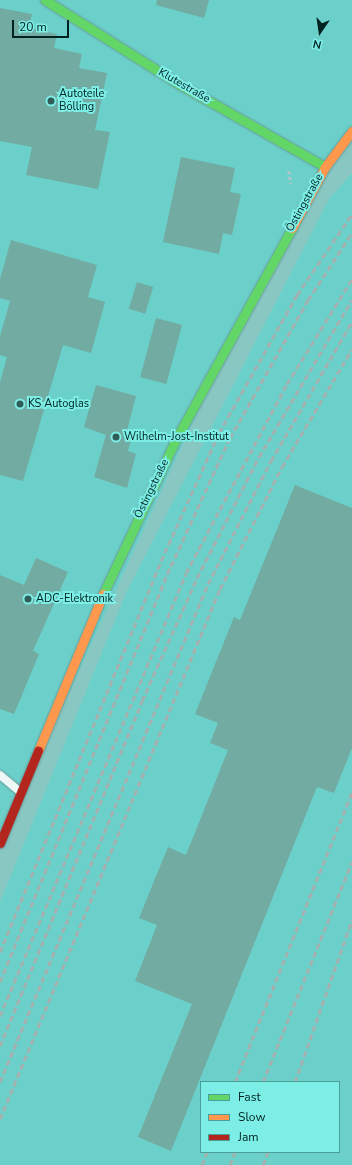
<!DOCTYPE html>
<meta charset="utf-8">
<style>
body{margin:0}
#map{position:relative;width:352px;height:1165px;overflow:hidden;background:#89c7c3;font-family:"Nunito Sans",sans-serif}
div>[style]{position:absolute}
.built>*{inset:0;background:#6cd0ca}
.building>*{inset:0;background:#71aba1;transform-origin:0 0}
.path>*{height:2.5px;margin-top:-1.25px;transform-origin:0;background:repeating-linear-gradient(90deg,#b3c5c4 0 3px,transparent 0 6px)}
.roads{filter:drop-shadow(0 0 1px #679c99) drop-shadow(0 0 1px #679c99)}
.lane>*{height:8px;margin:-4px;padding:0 4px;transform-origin:4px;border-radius:4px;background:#edf7f6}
.fast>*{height:9px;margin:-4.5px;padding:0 4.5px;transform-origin:4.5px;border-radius:4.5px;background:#63d668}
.slow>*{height:9px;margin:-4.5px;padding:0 4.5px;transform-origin:4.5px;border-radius:4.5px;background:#ff974d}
.jam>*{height:9px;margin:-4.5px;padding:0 4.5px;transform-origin:4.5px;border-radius:4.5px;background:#b3261e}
.rail>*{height:3px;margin-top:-1.5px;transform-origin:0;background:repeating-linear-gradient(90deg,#a2b1af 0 6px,transparent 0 9px)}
.dots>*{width:11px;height:11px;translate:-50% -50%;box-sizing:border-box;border:2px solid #7deee6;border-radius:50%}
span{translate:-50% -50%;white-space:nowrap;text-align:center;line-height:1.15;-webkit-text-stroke:4px #7deee6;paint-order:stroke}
.street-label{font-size:11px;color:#002321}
.poi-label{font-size:11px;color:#002321}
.left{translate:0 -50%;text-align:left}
.legend{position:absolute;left:200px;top:1081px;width:140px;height:72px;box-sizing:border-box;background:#7deee6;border:1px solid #4b9d97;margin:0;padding:5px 7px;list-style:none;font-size:12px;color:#002321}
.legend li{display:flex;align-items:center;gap:8px;height:20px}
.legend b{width:20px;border:1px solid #4b9d97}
.north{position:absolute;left:300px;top:12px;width:40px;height:40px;-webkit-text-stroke:3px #7deee6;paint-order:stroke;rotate:193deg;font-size:11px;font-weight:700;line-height:16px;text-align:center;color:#002321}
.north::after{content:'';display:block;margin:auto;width:14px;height:18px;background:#002321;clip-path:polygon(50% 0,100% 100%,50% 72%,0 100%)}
.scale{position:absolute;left:12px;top:20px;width:57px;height:18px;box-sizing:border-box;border:2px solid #002321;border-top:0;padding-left:5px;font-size:12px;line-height:14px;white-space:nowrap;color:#002321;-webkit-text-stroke:3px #7deee6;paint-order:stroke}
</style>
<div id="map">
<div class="built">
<div style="clip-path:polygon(0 0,352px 0,352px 131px,253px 291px,0 843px)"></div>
<div style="clip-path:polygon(evenodd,352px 173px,352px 1165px,0 1165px,0 902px,127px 591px,329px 199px,352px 173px,201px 1082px,339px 1082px,339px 1152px,201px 1152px,201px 1082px)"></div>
</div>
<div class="building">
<div style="clip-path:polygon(157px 0,209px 0,204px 18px,156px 5px)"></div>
<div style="clip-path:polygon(0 8px,32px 14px,29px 28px,57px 34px,54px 48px,82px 54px,79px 68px,107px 73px,95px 130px,110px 132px,98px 189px,26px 175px,32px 147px,0 141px)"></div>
<div style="clip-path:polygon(181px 157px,235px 168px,230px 192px,241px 194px,232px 235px,223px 233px,219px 254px,163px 242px)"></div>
<div style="clip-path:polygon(11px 240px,97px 265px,88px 297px,105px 302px,91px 353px,63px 345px,23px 481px,0 475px,0 382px,7px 357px,0 355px,0 336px,10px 301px,0 298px,0 279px)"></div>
<div style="left:137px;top:282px;width:17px;height:28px;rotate:17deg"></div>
<div style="left:156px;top:318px;width:27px;height:61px;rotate:15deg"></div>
<div style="clip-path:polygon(96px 385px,136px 396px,125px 438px,131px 440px,128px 451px,136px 454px,127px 488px,94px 477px,106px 435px,84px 427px)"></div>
<div style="clip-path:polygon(295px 485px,352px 508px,352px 748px,334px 793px,317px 787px,171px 1151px,138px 1137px,192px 1004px,135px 981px,157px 925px,139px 918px,168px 847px,186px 855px,228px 750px,210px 743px,218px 723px,195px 714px,234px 617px,240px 620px)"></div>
<div style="clip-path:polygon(36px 558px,68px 572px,33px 651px,39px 654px,14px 714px,0 709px,0 575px,24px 585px)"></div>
</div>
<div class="path">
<div style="left:289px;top:171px;width:13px;rotate:81deg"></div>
</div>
<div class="roads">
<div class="lane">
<div style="left:0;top:775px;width:26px;rotate:40deg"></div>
</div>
<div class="fast">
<div style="left:45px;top:0;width:158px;rotate:32.1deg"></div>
<div style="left:179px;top:84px;width:168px;rotate:29.6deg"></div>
<div style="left:103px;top:594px;width:169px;rotate:-64.8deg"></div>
<div style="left:175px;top:441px;width:243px;rotate:-61.2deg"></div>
</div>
<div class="slow">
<div style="left:292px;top:228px;width:69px;rotate:-61.6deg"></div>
<div style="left:325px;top:167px;width:45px;rotate:-53.1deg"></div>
<div style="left:38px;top:751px;width:170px;rotate:-67.5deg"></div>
</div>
<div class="jam">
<div style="left:0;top:843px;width:100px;rotate:-67.6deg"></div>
</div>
</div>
<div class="rail">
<div style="left:0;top:952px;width:423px;rotate:-67.6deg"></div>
<div style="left:161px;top:561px;width:141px;rotate:-65.6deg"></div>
<div style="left:219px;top:433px;width:159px;rotate:-60.5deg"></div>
<div style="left:297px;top:295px;width:98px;rotate:-55.8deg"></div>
<div style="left:0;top:982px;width:450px;rotate:-67.7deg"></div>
<div style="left:171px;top:566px;width:141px;rotate:-65.3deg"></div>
<div style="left:230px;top:438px;width:159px;rotate:-60.5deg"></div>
<div style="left:308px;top:300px;width:80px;rotate:-56.7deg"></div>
<div style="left:0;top:1016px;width:480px;rotate:-67.2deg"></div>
<div style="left:186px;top:573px;width:214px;rotate:-61.9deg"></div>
<div style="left:287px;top:384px;width:123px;rotate:-58.2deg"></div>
<div style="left:0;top:1046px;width:373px;rotate:-67.6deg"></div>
<div style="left:142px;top:701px;width:135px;rotate:-65.9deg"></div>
<div style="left:197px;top:578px;width:136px;rotate:-62.9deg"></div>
<div style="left:259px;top:457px;width:182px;rotate:-59.4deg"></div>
<div style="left:0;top:1082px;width:540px;rotate:-67.33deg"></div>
<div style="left:208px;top:584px;width:138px;rotate:-62.9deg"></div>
<div style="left:271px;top:461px;width:161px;rotate:-59.8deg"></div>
<div style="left:235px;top:1082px;width:312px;rotate:-68deg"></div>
<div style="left:263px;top:1082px;width:237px;rotate:-68deg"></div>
<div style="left:295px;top:1082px;width:172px;rotate:-70.6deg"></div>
<div style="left:0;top:1119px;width:574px;rotate:-67.46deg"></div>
<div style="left:220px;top:589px;width:137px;rotate:-63.1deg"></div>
<div style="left:282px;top:467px;width:137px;rotate:-59.3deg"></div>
<div style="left:202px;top:1165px;width:14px;rotate:-69deg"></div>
<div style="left:230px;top:1165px;width:14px;rotate:-69deg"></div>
<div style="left:263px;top:1165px;width:14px;rotate:-69deg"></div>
</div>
<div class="dots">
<div style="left:51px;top:101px;background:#305c5a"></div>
<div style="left:20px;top:404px;background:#305c5a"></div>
<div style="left:116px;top:437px;background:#305c5a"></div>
<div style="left:28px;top:599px;background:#305c5a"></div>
</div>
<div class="street-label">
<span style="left:184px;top:86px;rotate:30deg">Klutestraße</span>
<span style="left:305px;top:203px;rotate:-61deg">Östingstraße</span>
<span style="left:152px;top:489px;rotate:-64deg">Östingstraße</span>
</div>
<div class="poi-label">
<span class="left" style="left:59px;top:101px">Autoteile<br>Bölling</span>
<span class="left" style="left:28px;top:404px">KS Autoglas</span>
<span class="left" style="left:124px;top:437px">Wilhelm-Jost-Institut</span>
<span class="left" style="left:36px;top:599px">ADC-Elektronik</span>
</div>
<ul class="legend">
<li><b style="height:5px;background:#63d668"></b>Fast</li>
<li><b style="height:5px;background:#ff974d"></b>Slow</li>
<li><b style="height:5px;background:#b3261e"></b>Jam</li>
</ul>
<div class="north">N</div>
<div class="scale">20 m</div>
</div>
